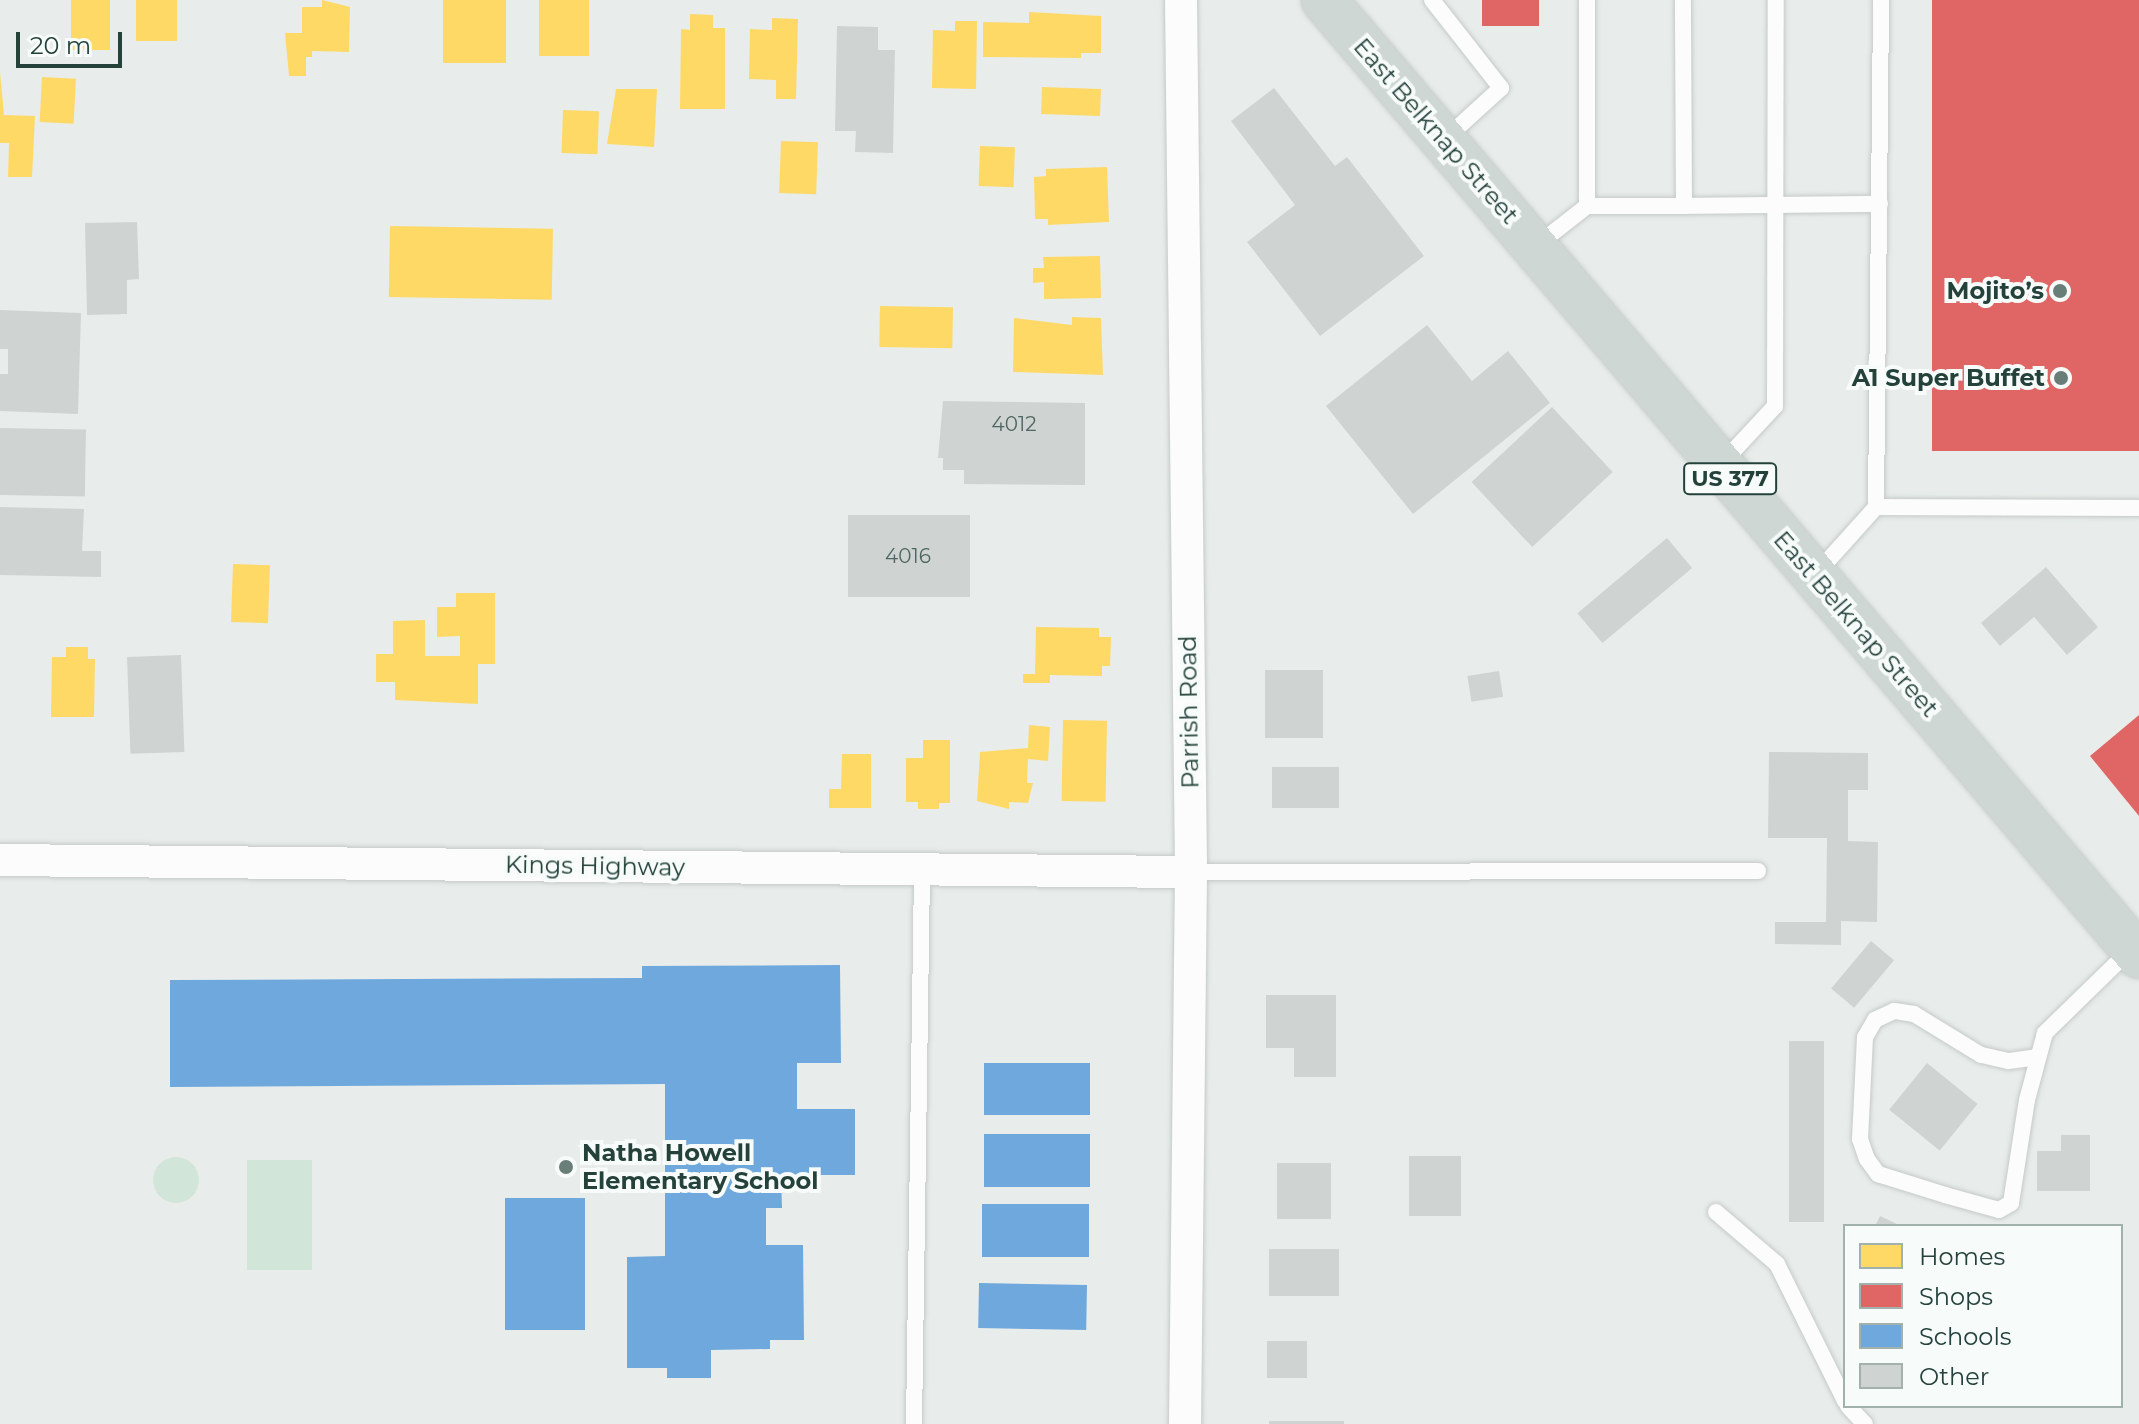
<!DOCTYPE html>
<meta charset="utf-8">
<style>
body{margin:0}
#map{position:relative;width:2139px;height:1424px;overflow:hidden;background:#e8edeb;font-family:Montserrat,sans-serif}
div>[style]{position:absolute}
.green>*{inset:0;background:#d1e6d8;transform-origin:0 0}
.round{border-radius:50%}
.homes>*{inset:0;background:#ffd966;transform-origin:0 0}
.shops>*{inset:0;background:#e06666;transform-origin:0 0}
.schools>*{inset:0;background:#6fa8dc;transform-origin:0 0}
.building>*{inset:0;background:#cfd4d2;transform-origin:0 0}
.roads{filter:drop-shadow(0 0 2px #c5cac8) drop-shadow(0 0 2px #c5cac8)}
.service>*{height:16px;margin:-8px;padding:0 8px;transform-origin:8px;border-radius:8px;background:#fcfcfc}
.minor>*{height:32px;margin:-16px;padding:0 16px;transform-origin:16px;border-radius:16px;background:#fcfcfc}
.primary>*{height:44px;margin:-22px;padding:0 22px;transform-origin:22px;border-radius:22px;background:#cfd7d5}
.dots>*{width:22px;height:22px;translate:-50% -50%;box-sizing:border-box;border:4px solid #f7fbf9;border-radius:50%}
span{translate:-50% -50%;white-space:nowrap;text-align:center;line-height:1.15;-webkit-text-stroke:8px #f7fbf9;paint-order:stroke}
.number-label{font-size:20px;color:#506761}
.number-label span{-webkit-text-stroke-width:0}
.shield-label span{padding:2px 6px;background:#f7fbf9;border:2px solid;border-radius:6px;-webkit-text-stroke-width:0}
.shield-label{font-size:22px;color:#24423a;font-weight:700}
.street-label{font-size:24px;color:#24423a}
.poi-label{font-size:24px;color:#24423a;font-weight:700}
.right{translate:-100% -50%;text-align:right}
.left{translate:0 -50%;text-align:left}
.legend{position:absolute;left:1843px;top:1224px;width:280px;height:184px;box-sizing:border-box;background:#f7fbf9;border:2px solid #a3b1ad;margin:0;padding:10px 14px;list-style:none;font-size:24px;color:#24423a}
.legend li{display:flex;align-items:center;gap:16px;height:40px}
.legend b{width:40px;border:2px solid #a3b1ad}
.scale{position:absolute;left:16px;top:32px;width:106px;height:36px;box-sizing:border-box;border:4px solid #24423a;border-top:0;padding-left:10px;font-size:24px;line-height:28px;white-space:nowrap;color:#24423a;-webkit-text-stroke:6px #f7fbf9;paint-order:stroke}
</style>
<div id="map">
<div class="green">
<div class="round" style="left:153px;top:1157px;width:46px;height:46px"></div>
<div style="left:247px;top:1160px;width:65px;height:110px"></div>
</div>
<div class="homes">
<div style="left:71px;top:0;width:39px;height:50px"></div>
<div style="left:136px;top:0;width:41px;height:41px"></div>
<div style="clip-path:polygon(322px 0,350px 7px,349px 52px,312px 51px,312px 57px,306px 57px,306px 76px,289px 76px,285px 33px,302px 33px,302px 7px,322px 7px)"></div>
<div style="left:443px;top:0;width:63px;height:63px"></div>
<div style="left:539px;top:0;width:50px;height:56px"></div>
<div style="clip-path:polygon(1029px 12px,1101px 16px,1101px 53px,1081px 53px,1081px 58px,983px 57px,983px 22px,1029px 23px)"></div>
<div style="clip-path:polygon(690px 14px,713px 15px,713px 28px,725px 28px,725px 109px,680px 109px,681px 29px,690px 30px)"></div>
<div style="clip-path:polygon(772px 18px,798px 19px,796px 99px,776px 99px,776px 80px,749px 79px,750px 29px,772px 30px)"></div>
<div style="clip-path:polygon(955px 21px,977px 21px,976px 89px,932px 88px,933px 30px,955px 31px)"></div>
<div style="clip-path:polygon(0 72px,4px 115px,35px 116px,32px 177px,8px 177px,9px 143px,0 143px)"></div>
<div style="left:42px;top:77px;width:34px;height:45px;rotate:3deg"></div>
<div style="left:1042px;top:87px;width:59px;height:27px;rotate:2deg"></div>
<div style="clip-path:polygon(616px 89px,657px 89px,654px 147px,607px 144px)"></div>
<div style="left:563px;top:110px;width:36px;height:43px;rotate:2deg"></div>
<div style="left:781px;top:141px;width:37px;height:52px;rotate:2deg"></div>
<div style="left:980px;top:146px;width:35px;height:40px;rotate:2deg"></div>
<div style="clip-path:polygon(1107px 167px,1109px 222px,1048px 225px,1048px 219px,1035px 219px,1034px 177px,1046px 176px,1046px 169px)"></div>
<div style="left:390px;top:226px;width:163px;height:71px;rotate:1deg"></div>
<div style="clip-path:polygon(1100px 256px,1101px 298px,1044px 299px,1044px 282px,1033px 283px,1033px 268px,1044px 268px,1043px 257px)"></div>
<div style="left:880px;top:306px;width:73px;height:41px;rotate:1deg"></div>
<div style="clip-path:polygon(1072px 317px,1101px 318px,1103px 375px,1013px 372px,1014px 318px,1072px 325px)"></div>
<div style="left:233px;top:564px;width:37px;height:58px;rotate:2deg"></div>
<div style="clip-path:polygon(456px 593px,495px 593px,495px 664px,478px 664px,478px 704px,395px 700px,395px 682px,376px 682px,376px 654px,393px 654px,393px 621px,425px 620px,425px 656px,460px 656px,460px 636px,437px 637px,437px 607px,456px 607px)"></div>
<div style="clip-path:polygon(1036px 627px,1099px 628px,1099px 637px,1111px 637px,1110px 666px,1102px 666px,1102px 676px,1050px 675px,1050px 683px,1023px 683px,1023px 674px,1035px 674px)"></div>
<div style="clip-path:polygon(66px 647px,88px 647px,88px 659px,95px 659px,94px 717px,51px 717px,52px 657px,66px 657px)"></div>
<div style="left:1063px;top:720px;width:44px;height:81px;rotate:1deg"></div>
<div style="clip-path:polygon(1029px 725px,1050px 727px,1048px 761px,1028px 759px,1027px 783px,1033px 783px,1028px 803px,1009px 802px,1009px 809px,977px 801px,980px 752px,1028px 748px)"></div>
<div style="clip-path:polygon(923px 740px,950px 740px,950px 803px,939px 803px,939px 809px,918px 809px,918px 802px,906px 802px,906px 758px,923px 758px)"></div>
<div style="clip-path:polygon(842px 754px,871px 754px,871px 808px,829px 808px,829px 789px,841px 789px)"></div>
</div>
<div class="shops">
<div style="left:1482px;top:0;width:57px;height:26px"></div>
<div style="left:1932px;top:0;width:207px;height:451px"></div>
<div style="clip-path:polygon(2139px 715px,2139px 816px,2090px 756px)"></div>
</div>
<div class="schools">
<div style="clip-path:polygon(840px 965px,841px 1063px,797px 1063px,797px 1109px,855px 1109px,855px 1175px,781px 1175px,782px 1208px,766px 1208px,766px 1245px,803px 1245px,804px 1340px,770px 1340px,770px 1349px,711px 1350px,711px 1378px,667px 1378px,667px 1368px,627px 1368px,627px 1257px,665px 1256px,665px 1084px,170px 1087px,170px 980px,642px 978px,642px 966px)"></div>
<div style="left:984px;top:1063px;width:106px;height:52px"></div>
<div style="left:984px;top:1134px;width:106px;height:53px"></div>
<div style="left:505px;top:1198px;width:80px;height:132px"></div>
<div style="left:982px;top:1204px;width:107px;height:53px"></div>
<div style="left:979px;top:1283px;width:108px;height:45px;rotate:1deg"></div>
</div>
<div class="building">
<div style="clip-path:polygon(837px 26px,878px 27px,878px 50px,895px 50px,893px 153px,855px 152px,856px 131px,835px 131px)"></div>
<div style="clip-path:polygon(1274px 88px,1335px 166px,1347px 157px,1424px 256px,1320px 336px,1247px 242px,1295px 205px,1231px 121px)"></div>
<div style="clip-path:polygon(137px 222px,139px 279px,127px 280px,127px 314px,87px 315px,85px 223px)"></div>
<div style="clip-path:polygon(0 310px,81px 313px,78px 414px,0 411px,0 374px,8px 374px,8px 349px,0 349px)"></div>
<div style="clip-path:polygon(1427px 325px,1472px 381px,1508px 351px,1550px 403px,1413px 514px,1326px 406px)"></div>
<div style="clip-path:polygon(943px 401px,1085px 403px,1085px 485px,964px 484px,964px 470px,943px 470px,943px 458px,938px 458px)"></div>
<div style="left:1552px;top:407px;width:89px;height:110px;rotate:47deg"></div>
<div style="left:0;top:428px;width:86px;height:67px;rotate:1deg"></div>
<div style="clip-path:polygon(0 507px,84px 509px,82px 551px,101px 551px,101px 577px,0 575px)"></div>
<div style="left:848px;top:515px;width:122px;height:82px"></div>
<div style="left:1667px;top:538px;width:39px;height:117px;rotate:50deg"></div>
<div style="clip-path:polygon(2046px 567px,2098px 627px,2067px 655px,2034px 617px,2000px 646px,1981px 623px)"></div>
<div style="left:181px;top:655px;width:97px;height:54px;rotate:88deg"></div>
<div style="left:1265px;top:670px;width:58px;height:68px"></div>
<div style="left:1499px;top:671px;width:26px;height:32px;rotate:81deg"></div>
<div style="clip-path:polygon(1769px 752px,1868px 753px,1868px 790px,1848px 790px,1848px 841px,1878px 842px,1877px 922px,1841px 921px,1841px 945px,1775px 944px,1775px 922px,1826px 922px,1827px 838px,1768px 838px)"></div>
<div style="left:1272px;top:767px;width:67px;height:41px"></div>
<div style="left:1871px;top:941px;width:30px;height:62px;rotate:40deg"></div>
<div style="clip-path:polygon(1266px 995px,1336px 995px,1336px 1077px,1294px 1077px,1294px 1048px,1266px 1048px)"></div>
<div style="left:1789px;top:1041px;width:35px;height:181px"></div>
<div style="left:1927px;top:1063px;width:65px;height:60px;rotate:39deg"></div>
<div style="clip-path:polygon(2061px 1135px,2090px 1135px,2090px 1191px,2037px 1191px,2037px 1151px,2061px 1151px)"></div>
<div style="left:1409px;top:1156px;width:52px;height:60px"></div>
<div style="left:1277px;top:1163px;width:54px;height:56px"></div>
<div style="clip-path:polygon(1880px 1216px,1901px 1226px,1875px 1226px)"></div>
<div style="left:1269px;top:1249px;width:70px;height:47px"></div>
<div style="left:1267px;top:1341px;width:40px;height:37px"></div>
<div style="left:1269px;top:1421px;width:75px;height:3px"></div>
</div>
<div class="roads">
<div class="service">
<div style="left:1432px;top:0;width:112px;rotate:51.9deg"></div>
<div style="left:1501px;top:88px;width:77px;rotate:137.6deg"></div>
<div style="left:1587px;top:206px;width:97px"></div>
<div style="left:1684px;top:206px;width:206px;rotate:-90.3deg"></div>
<div style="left:1684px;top:206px;width:196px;rotate:-0.6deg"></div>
<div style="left:1536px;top:246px;width:65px;rotate:-38.1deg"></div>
<div style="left:1587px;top:206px;width:206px;rotate:-90deg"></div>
<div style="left:1723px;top:462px;width:76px;rotate:-47.1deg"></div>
<div style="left:1775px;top:406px;width:406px;rotate:-89.9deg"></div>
<div style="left:1876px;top:507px;width:263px;rotate:0.2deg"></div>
<div style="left:1815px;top:575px;width:91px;rotate:-48.1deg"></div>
<div style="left:1876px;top:507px;width:507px;rotate:-89.43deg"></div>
<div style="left:1191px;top:872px;width:567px;rotate:-0.1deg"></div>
<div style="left:2038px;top:1057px;width:30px;rotate:172deg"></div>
<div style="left:2008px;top:1061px;width:28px;rotate:-167deg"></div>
<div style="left:1981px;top:1055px;width:79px;rotate:-148.5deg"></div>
<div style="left:1914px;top:1014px;width:20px;rotate:-171deg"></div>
<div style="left:1894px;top:1011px;width:21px;rotate:155deg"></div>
<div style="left:1875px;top:1020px;width:20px;rotate:120deg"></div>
<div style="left:1865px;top:1037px;width:102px;rotate:92.8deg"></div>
<div style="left:1860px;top:1139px;width:21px;rotate:71deg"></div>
<div style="left:1867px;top:1159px;width:19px;rotate:54deg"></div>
<div style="left:1878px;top:1174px;width:70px;rotate:17.4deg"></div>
<div style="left:1945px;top:1195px;width:56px;rotate:15.5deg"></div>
<div style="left:1999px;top:1210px;width:14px;rotate:-30deg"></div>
<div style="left:2011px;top:1203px;width:104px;rotate:-81.2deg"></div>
<div style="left:2027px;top:1100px;width:69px;rotate:-75deg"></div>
<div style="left:2045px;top:1033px;width:120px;rotate:-44.3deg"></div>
<div style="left:1716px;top:1212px;width:80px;rotate:40.4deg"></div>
<div style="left:1777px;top:1264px;width:153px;rotate:63.6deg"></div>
<div style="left:1848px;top:1406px;width:25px;rotate:47deg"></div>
<div style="left:914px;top:1424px;width:555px;rotate:-89.17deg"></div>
</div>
<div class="minor">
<div style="left:1181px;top:0;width:872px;rotate:89.34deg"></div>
<div style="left:1191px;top:872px;width:552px;rotate:90.62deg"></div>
<div style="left:0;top:860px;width:1191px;rotate:0.58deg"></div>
</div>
<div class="primary">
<div style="left:1324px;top:0;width:1256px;rotate:49.55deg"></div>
</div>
</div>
<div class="dots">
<div style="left:2060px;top:291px;background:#697e78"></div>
<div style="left:2061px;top:378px;background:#697e78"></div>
<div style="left:566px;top:1167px;background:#697e78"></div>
</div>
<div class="number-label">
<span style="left:1014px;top:424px">4012</span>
<span style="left:908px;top:556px">4016</span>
</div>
<div class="shield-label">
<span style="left:1730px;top:479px">US 377</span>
</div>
<div class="street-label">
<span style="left:1436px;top:131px;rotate:49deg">East Belknap Street</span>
<span style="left:1856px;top:624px;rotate:49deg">East Belknap Street</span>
<span style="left:1189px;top:712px;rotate:-91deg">Parrish Road</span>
<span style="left:595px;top:866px;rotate:1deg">Kings Highway</span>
</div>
<div class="poi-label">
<span class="right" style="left:2044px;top:291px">Mojito’s</span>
<span class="right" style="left:2045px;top:378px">A1 Super Buffet</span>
<span class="left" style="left:582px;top:1167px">Natha Howell<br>Elementary School</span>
</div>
<ul class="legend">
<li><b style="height:22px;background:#ffd966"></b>Homes</li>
<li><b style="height:22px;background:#e06666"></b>Shops</li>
<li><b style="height:22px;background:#6fa8dc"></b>Schools</li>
<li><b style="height:22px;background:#cfd4d2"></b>Other</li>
</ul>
<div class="scale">20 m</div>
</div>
